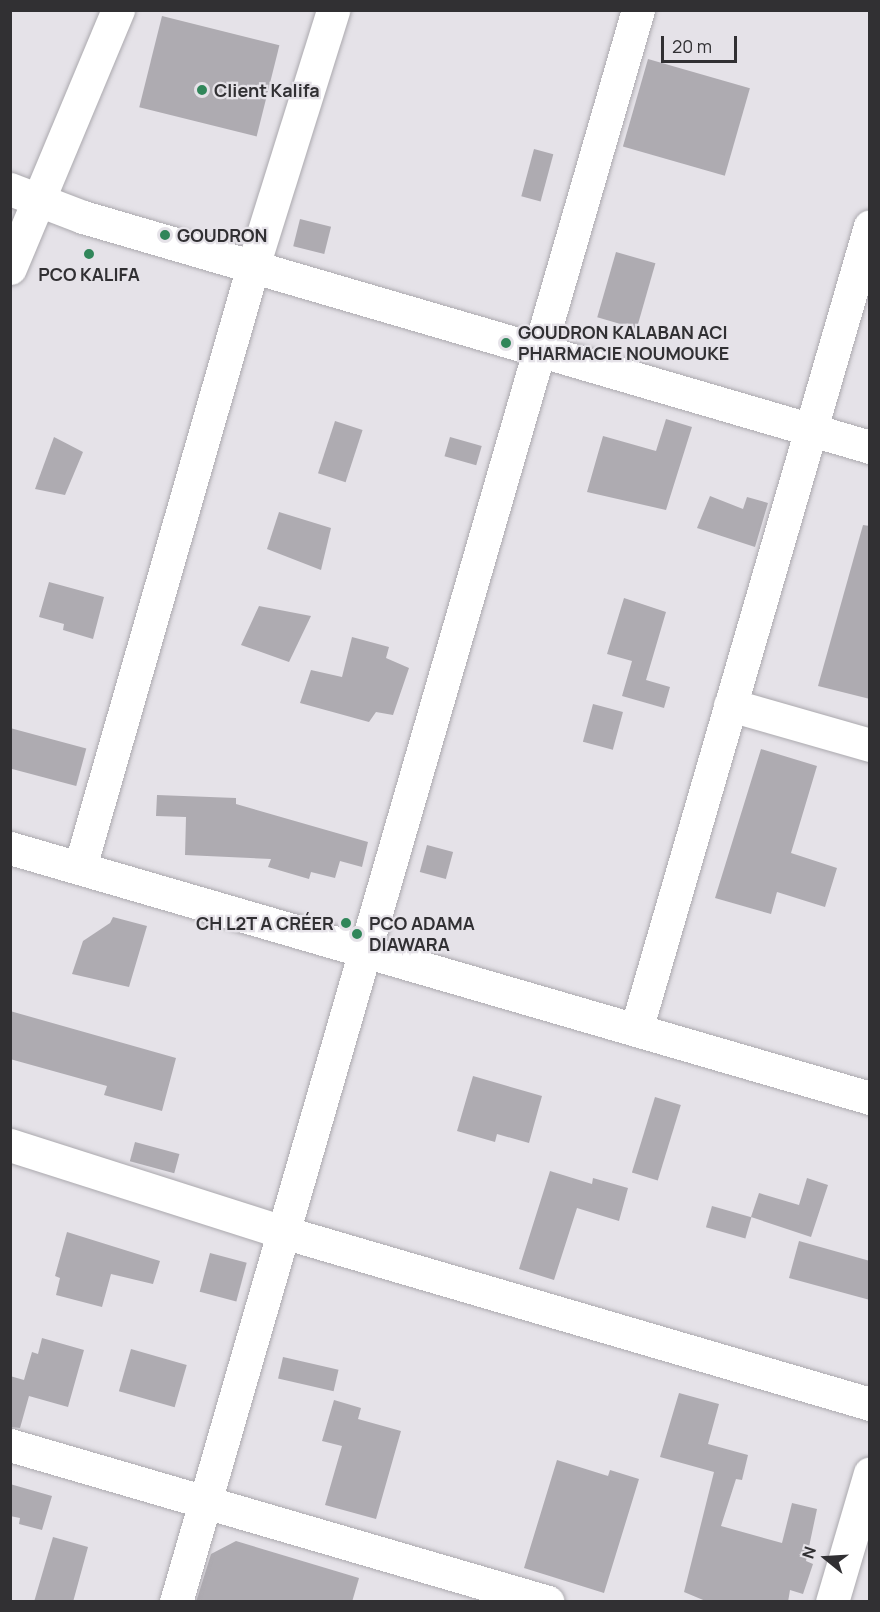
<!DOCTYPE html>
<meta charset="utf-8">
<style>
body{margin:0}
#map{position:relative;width:880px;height:1612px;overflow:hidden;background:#e5e2e8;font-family:Manrope,sans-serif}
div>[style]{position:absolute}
.building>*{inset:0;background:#aeabb1;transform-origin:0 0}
.roads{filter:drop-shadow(0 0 2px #aba9ae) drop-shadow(0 0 2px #aba9ae)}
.minor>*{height:33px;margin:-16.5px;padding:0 16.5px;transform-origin:16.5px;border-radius:16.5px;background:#fff}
.dots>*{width:16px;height:16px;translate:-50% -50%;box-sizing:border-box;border:3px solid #e5e2e8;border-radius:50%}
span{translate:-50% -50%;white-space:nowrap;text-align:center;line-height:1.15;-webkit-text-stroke:4.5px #e5e2e8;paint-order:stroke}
.poi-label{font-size:18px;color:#313033;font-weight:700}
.left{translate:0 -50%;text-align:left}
.right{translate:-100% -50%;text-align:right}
.frame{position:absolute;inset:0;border:12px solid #313033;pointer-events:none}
.north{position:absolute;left:796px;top:1528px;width:60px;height:60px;-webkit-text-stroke:4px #e5e2e8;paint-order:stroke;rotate:288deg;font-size:16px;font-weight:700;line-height:24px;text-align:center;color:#313033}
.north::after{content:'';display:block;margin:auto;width:21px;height:27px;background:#313033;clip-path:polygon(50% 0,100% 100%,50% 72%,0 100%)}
.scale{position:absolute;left:661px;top:36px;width:76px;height:27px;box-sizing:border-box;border:3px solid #313033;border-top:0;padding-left:8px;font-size:18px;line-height:21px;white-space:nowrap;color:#313033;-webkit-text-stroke:4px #e5e2e8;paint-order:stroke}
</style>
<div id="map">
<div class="building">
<div style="left:162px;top:16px;width:121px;height:94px;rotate:14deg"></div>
<div style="left:648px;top:59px;width:106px;height:91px;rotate:16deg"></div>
<div style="left:534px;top:149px;width:20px;height:49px;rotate:15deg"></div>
<div style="left:300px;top:219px;width:32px;height:28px;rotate:14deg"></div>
<div style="left:616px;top:252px;width:41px;height:68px;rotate:16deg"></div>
<div style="clip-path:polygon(666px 419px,692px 427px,666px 510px,587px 492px,603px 436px,656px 451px)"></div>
<div style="left:335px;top:421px;width:29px;height:55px;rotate:18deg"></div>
<div style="clip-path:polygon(54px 437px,83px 452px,65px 495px,35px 489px)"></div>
<div style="left:450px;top:437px;width:33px;height:20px;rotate:16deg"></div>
<div style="clip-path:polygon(710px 496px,743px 509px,747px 497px,768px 503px,755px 547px,697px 528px)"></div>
<div style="clip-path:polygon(279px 512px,331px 528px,321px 570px,267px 549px)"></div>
<div style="clip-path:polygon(863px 525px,870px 526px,870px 699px,818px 686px)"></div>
<div style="clip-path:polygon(49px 582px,104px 597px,93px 639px,63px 630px,64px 624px,39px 617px)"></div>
<div style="clip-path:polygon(624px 598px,666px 612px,646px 680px,670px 687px,664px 708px,622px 696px,632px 661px,607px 654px)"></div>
<div style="clip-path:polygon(259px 606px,311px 616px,289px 662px,241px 645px)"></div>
<div style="clip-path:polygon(352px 637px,389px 647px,386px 658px,409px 668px,393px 715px,376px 712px,369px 722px,300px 703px,311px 670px,342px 677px)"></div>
<div style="left:593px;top:704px;width:31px;height:39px;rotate:15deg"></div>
<div style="left:10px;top:728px;width:79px;height:39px;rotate:15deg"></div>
<div style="clip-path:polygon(761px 749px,817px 766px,791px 853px,837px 868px,825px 907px,777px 892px,771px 914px,715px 898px)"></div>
<div style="clip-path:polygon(157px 795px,236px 798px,236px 804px,368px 842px,362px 867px,340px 861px,335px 878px,311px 872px,309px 879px,268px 867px,271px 859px,185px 855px,186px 817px,156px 816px)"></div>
<div style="left:427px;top:845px;width:27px;height:28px;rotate:15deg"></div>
<div style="clip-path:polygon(113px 917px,147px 926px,129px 987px,72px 974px,83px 941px,110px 923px)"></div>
<div style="clip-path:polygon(10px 1011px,176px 1058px,162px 1111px,104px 1095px,107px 1086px,10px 1059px)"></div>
<div style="clip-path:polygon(473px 1076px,542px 1096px,529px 1143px,497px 1134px,495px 1142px,457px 1131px)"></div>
<div style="left:655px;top:1097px;width:27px;height:79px;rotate:17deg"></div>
<div style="left:135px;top:1142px;width:46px;height:20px;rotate:15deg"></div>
<div style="clip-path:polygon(550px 1171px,592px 1184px,593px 1178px,628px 1188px,619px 1221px,577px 1208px,554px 1280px,519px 1269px)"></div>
<div style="clip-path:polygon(807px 1178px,828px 1185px,811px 1237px,751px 1217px,759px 1193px,799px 1205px)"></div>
<div style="left:712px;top:1206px;width:41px;height:22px;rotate:16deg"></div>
<div style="clip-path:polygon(67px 1232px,160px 1261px,153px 1284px,111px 1274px,102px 1307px,56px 1295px,60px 1278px,55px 1276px)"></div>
<div style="clip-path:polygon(799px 1241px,870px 1261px,870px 1300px,789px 1278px)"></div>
<div style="left:210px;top:1253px;width:38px;height:40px;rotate:15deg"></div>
<div style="clip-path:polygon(42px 1338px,84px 1350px,68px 1407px,29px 1396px,20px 1428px,10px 1427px,10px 1376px,24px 1380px,32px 1352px,38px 1354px)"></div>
<div style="left:131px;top:1349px;width:58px;height:44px;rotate:16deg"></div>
<div style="left:283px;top:1357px;width:57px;height:22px;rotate:13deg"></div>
<div style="clip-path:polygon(679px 1393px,719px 1404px,708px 1444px,748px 1455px,742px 1480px,736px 1479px,721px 1526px,782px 1543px,792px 1503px,817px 1509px,806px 1561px,813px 1564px,803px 1594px,790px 1590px,788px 1602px,708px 1602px,684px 1592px,714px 1472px,660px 1457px)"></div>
<div style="clip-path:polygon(334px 1400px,361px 1408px,358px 1419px,401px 1431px,376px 1519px,325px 1505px,342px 1446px,322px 1441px)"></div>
<div style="clip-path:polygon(557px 1460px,608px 1476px,610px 1470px,639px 1479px,604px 1593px,524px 1568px)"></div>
<div style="clip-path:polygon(10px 1484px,52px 1496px,42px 1530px,19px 1524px,20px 1518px,10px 1516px)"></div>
<div style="clip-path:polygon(53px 1537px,88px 1547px,73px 1602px,34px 1602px)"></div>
<div style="clip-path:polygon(236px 1541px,359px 1578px,352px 1602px,196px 1602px,211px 1554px)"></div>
</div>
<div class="roads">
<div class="minor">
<div style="left:10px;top:189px;width:78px;rotate:21deg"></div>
<div style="left:83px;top:217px;width:820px;rotate:16.29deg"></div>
<div style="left:10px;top:268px;width:280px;rotate:-67.3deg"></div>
<div style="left:730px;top:705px;width:146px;rotate:15.9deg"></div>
<div style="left:10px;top:848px;width:896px;rotate:16.21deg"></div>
<div style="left:80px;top:867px;width:625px;rotate:-73.94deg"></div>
<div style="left:253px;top:266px;width:268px;rotate:-72.6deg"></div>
<div style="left:636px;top:1030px;width:837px;rotate:-73.77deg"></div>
<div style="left:10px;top:1145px;width:287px;rotate:17.7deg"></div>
<div style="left:283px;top:1232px;width:612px;rotate:16.33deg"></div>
<div style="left:10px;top:1445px;width:560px;rotate:16.27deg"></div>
<div style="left:176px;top:1602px;width:1658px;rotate:-73.82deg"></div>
<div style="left:832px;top:1602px;width:134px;rotate:-73.6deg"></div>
</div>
</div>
<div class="dots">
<div style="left:202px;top:90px;background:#31865a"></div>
<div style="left:165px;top:235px;background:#31865a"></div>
<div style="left:89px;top:254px;background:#31865a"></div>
<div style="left:506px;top:343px;background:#31865a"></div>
<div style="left:346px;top:923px;background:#31865a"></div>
<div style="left:357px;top:934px;background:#31865a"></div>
</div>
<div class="poi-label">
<span class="left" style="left:214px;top:90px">Client Kalifa</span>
<span class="left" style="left:177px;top:235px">GOUDRON</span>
<span style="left:89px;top:274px">PCO KALIFA</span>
<span class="left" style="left:518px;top:343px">GOUDRON KALABAN ACI<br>PHARMACIE NOUMOUKE</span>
<span class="right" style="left:334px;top:923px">CH L2T A CRÉER</span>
<span class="left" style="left:369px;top:934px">PCO ADAMA<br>DIAWARA</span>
</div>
<div class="frame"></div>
<div class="north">N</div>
<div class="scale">20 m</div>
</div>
